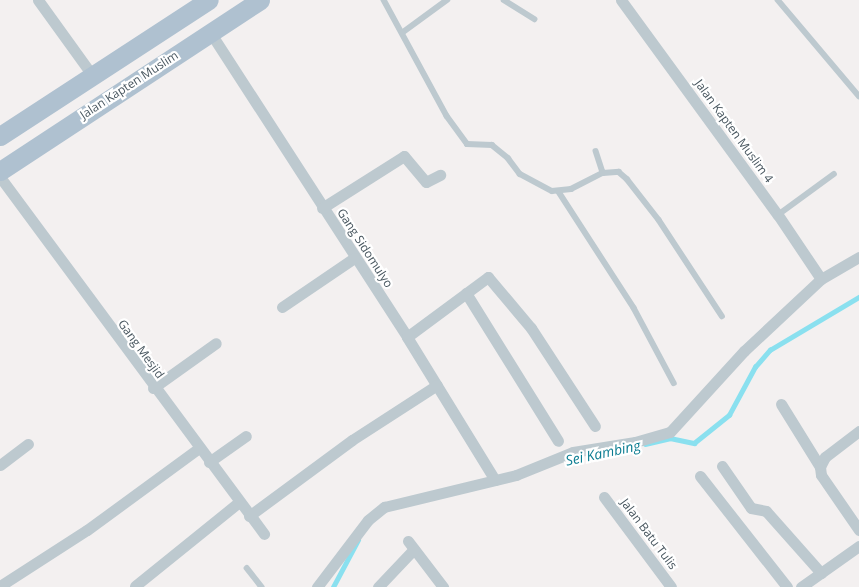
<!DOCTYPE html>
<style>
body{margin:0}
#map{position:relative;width:859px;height:587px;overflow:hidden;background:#f3f0f0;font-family:"Open Sans",sans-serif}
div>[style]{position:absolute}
.stream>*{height:4.5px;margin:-2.25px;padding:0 2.25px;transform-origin:2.25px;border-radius:2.25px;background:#8ae0ef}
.service>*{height:5.5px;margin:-2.75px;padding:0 2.75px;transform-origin:2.75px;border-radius:2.75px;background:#bdc9cf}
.minor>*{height:11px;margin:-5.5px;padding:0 5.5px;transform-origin:5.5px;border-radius:5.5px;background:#bdc9cf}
.primary>*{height:19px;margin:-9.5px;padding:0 9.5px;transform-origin:9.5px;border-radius:9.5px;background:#afc1d0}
span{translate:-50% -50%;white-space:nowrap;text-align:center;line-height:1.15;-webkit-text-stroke:4.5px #fff;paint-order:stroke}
.street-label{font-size:12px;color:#47555e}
.water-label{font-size:14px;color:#0a7c91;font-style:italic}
</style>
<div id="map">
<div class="stream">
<div style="left:645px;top:444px;width:26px;rotate:-13deg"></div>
<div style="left:670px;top:438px;width:25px;rotate:12deg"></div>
<div style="left:694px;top:443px;width:45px;rotate:-38.7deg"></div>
<div style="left:729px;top:415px;width:55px;rotate:-61.6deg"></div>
<div style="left:755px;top:367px;width:23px;rotate:-49deg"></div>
<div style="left:770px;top:350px;width:104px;rotate:-30.8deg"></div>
<div style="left:606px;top:452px;width:19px;rotate:-9deg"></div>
<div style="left:333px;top:587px;width:53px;rotate:-62deg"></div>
</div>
<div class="service">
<div style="left:384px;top:0;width:132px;rotate:61.5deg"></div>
<div style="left:447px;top:116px;width:34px;rotate:54deg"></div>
<div style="left:467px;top:144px;width:25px;rotate:2deg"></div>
<div style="left:492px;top:145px;width:21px;rotate:39deg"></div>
<div style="left:508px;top:158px;width:20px;rotate:53deg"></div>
<div style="left:520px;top:174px;width:36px;rotate:28deg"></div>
<div style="left:552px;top:191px;width:19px;rotate:-6deg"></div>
<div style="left:571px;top:189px;width:36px;rotate:-27deg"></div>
<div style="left:504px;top:0;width:36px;rotate:32deg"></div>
<div style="left:778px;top:0;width:126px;rotate:49.8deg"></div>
<div style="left:402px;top:33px;width:56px;rotate:-36.3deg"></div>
<div style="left:596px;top:151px;width:23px;rotate:72deg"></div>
<div style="left:603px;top:173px;width:16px;rotate:-4deg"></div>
<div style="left:619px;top:172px;width:11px;rotate:41deg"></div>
<div style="left:627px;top:179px;width:52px;rotate:52deg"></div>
<div style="left:659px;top:220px;width:115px;rotate:56.7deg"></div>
<div style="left:559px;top:192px;width:138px;rotate:57.1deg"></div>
<div style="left:634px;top:308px;width:85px;rotate:61.9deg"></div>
<div style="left:778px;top:215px;width:69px;rotate:-36.2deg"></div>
<div style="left:247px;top:568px;width:24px;rotate:52deg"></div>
</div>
<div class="minor">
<div style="left:38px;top:0;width:92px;rotate:54.2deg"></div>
<div style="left:621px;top:0;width:266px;rotate:53.9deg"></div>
<div style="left:778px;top:215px;width:77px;rotate:56.1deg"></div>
<div style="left:210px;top:32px;width:363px;rotate:57.1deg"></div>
<div style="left:407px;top:337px;width:168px;rotate:58.4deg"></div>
<div style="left:0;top:177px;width:444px;rotate:53.5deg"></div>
<div style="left:322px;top:208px;width:97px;rotate:-32.4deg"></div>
<div style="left:404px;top:156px;width:34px;rotate:50deg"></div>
<div style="left:426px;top:182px;width:16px;rotate:-27deg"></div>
<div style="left:466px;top:293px;width:174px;rotate:58.1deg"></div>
<div style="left:282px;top:307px;width:87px;rotate:-34.2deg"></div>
<div style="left:407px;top:337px;width:101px;rotate:-36.5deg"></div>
<div style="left:488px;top:277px;width:67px;rotate:49.9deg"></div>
<div style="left:531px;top:328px;width:117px;rotate:56.9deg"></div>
<div style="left:153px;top:388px;width:77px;rotate:-35.5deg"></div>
<div style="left:781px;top:404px;width:74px;rotate:58.2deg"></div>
<div style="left:859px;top:431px;width:43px;rotate:142.6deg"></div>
<div style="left:825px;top:457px;width:11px;rotate:117deg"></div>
<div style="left:820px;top:467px;width:8px;rotate:83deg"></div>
<div style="left:821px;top:475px;width:67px;rotate:55.4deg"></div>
<div style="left:209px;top:462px;width:45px;rotate:-35.1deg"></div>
<div style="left:0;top:465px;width:35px;rotate:-37deg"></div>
<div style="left:722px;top:466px;width:51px;rotate:55.4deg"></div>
<div style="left:751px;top:508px;width:15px;rotate:11deg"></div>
<div style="left:766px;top:511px;width:83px;rotate:48.4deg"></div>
<div style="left:700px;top:476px;width:141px;rotate:51.9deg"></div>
<div style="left:604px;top:497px;width:112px;rotate:53.3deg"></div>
<div style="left:249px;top:516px;width:128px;rotate:-36.4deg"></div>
<div style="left:352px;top:440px;width:101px;rotate:-32.9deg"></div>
<div style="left:408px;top:541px;width:58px;rotate:52.7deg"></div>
<div style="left:0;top:586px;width:103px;rotate:-32.8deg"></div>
<div style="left:87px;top:530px;width:139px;rotate:-36.2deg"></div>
<div style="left:135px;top:586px;width:134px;rotate:-38.9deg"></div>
<div style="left:317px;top:587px;width:84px;rotate:-52.7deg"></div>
<div style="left:368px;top:520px;width:21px;rotate:-39deg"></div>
<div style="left:384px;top:507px;width:136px;rotate:-13.6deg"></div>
<div style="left:516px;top:475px;width:61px;rotate:-22deg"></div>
<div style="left:573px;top:452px;width:63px;rotate:-9.2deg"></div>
<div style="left:635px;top:442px;width:36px;rotate:-16deg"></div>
<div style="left:670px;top:432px;width:110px;rotate:-47.6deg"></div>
<div style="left:744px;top:351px;width:105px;rotate:-43.1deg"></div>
<div style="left:821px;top:279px;width:44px;rotate:-30.1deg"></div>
<div style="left:378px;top:587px;width:52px;rotate:-46.5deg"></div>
<div style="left:801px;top:587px;width:71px;rotate:-35.3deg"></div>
</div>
<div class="primary">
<div style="left:0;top:136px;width:249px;rotate:-33.1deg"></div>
<div style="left:0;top:171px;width:311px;rotate:-33.3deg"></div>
</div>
<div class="street-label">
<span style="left:129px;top:85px;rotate:-33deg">Jalan Kapten Muslim</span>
<span style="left:734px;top:131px;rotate:54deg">Jalan Kapten Muslim 4</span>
<span style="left:365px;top:248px;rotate:57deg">Gang Sidomulyo</span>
<span style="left:141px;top:349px;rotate:54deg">Gang Mesjid</span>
<span style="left:649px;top:534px;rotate:53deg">Jalan Batu Tulis</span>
</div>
<div class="water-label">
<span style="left:603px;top:453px;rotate:-12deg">Sei Kambing</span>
</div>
</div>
